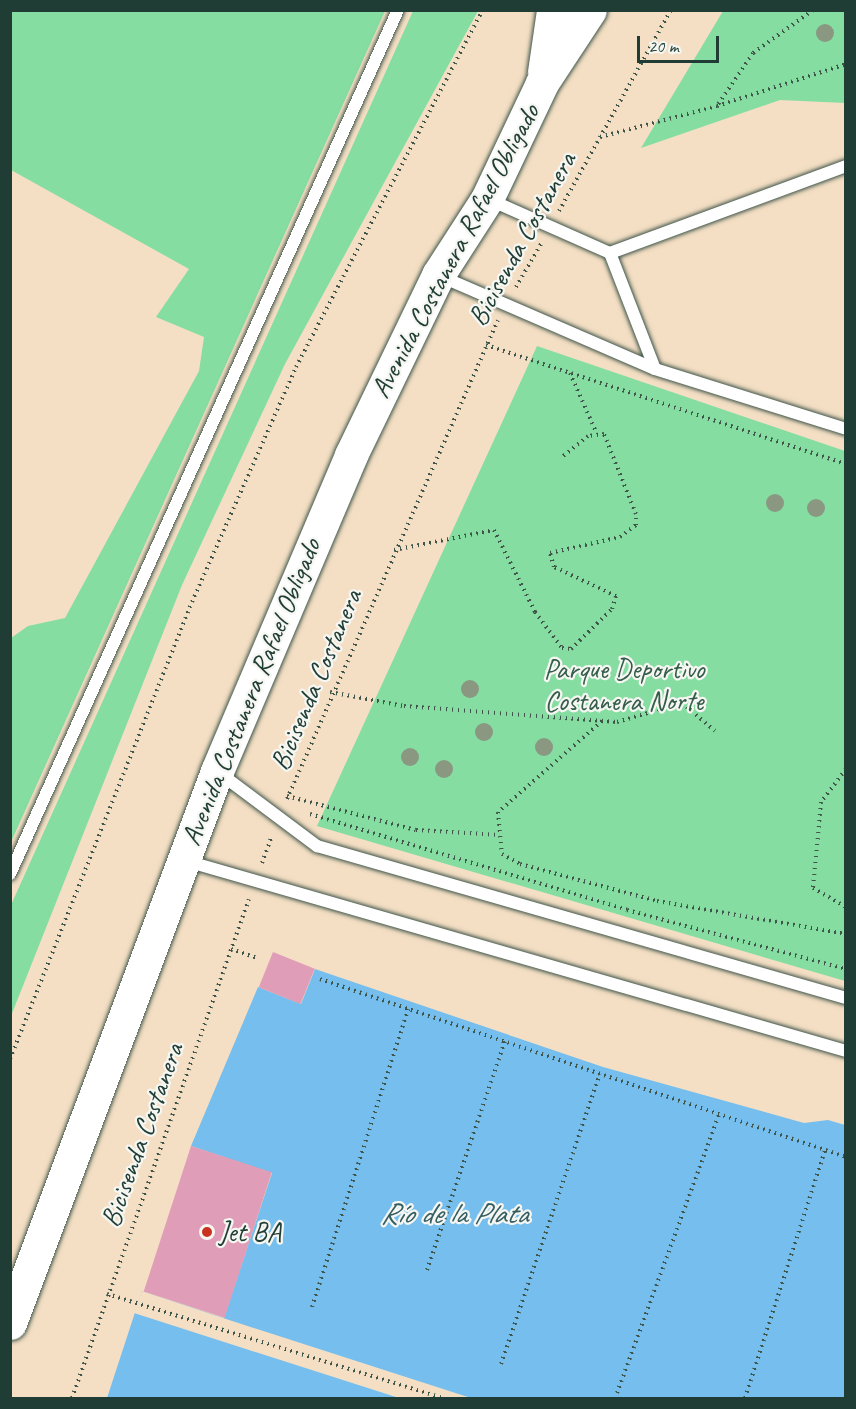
<!DOCTYPE html>
<meta charset="utf-8">
<style>
body{margin:0}
#map{position:relative;width:856px;height:1409px;overflow:hidden;background:#f4dfc4;font-family:Caveat,sans-serif}
div>[style]{position:absolute}
.green>*{inset:0;background:#86dda1}
.water>*{inset:0;background:#75beed}
.pier>*{inset:0;background:#f4dfc4}
.building>*{inset:0;background:#df9db8;transform-origin:0 0}
.path>*{height:4px;margin-top:-2px;transform-origin:0;background:repeating-linear-gradient(90deg,#3f554a 0 1.5px,transparent 0 6px)}
.roads{filter:drop-shadow(0 0 2px #3f554a) drop-shadow(0 0 2px #3f554a)}
.service>*{height:12px;margin:-6px;padding:0 6px;transform-origin:6px;border-radius:6px;background:#fff}
.secondary>*{height:33px;margin:-16.5px;padding:0 16.5px;transform-origin:16.5px;border-radius:16.5px;background:#fff}
.trees>*{width:18px;height:18px;margin:-9px;border-radius:50%;background:#8a9881}
.dots>*{width:16px;height:16px;translate:-50% -50%;box-sizing:border-box;border:3px solid #f6f6f2;border-radius:50%}
span{translate:-50% -50%;white-space:nowrap;text-align:center;line-height:1.15;-webkit-text-stroke:4.5px #f6f6f2;paint-order:stroke}
.street-label{font-size:28px;color:#1f3d34}
.park-label{font-size:28px;color:#345d4a}
.poi-label{font-size:28px;color:#1f3d34}
.left{translate:0 -50%;text-align:left}
.water-label{font-size:30px;color:#345d62;font-style:italic}
.frame{position:absolute;inset:0;border:12px solid #1f3d34;pointer-events:none}
.scale{position:absolute;left:637px;top:36px;width:82px;height:27px;box-sizing:border-box;border:3px solid #1f3d34;border-top:0;padding-left:8px;font-size:18px;line-height:21px;white-space:nowrap;color:#1f3d34;-webkit-text-stroke:4px #f6f6f2;paint-order:stroke}
</style>
<div id="map">
<div class="green">
<div style="clip-path:polygon(11px 10px,385px 11px,11px 842px,11px 638px,28px 626px,65px 618px,199px 371px,204px 337px,156px 317px,189px 269px,11px 170px)"></div>
<div style="clip-path:polygon(413px 11px,478px 11px,285px 364px,182px 585px,11px 1016px,11px 905px)"></div>
<div style="clip-path:polygon(723px 11px,845px 11px,845px 103px,780px 100px,641px 148px)"></div>
<div style="clip-path:polygon(537px 346px,845px 451px,845px 981px,317px 826px)"></div>
</div>
<div class="water">
<div style="clip-path:polygon(315px 969px,603px 1067px,804px 1123px,828px 1120px,845px 1125px,845px 1398px,107px 1398px,142px 1291px,224px 1318px,272px 1173px,191px 1146px,258px 987px,301px 1004px)"></div>
</div>
<div class="pier">
<div style="clip-path:polygon(142px 1291px,223px 1318px,471px 1398px,399px 1398px,134px 1313px)"></div>
</div>
<div class="building">
<div style="left:273px;top:952px;width:45px;height:38px;rotate:22deg"></div>
<div style="left:191px;top:1146px;width:85px;height:153px;rotate:18deg"></div>
</div>
<div class="path">
<div style="left:813px;top:10px;width:74px;rotate:144.4deg"></div>
<div style="left:753px;top:53px;width:64px;rotate:124.2deg"></div>
<div style="left:717px;top:106px;width:136px;rotate:-18deg"></div>
<div style="left:600px;top:137px;width:121px;rotate:-14.8deg"></div>
<div style="left:559px;top:211px;width:230px;rotate:-60.9deg"></div>
<div style="left:516px;top:287px;width:50px;rotate:-59.8deg"></div>
<div style="left:486px;top:345px;width:379px;rotate:18.3deg"></div>
<div style="left:570px;top:373px;width:64px;rotate:66.2deg"></div>
<div style="left:394px;top:550px;width:102px;rotate:-11.3deg"></div>
<div style="left:494px;top:530px;width:92px;rotate:63.4deg"></div>
<div style="left:535px;top:612px;width:45px;rotate:53.1deg"></div>
<div style="left:562px;top:648px;width:9px;rotate:6deg"></div>
<div style="left:571px;top:649px;width:57px;rotate:-44.3deg"></div>
<div style="left:612px;top:609px;width:14px;rotate:-73deg"></div>
<div style="left:616px;top:596px;width:68px;rotate:-154.9deg"></div>
<div style="left:554px;top:567px;width:15px;rotate:-106deg"></div>
<div style="left:550px;top:553px;width:72px;rotate:-12.9deg"></div>
<div style="left:620px;top:537px;width:20px;rotate:-37deg"></div>
<div style="left:636px;top:525px;width:11px;rotate:-90deg"></div>
<div style="left:636px;top:514px;width:86px;rotate:-111.8deg"></div>
<div style="left:604px;top:434px;width:16px;rotate:173deg"></div>
<div style="left:588px;top:436px;width:35px;rotate:141deg"></div>
<div style="left:330px;top:692px;width:75px;rotate:10.7deg"></div>
<div style="left:404px;top:706px;width:214px;rotate:4.3deg"></div>
<div style="left:617px;top:722px;width:68px;rotate:-16.3deg"></div>
<div style="left:682px;top:703px;width:43px;rotate:40.3deg"></div>
<div style="left:602px;top:721px;width:138px;rotate:138.8deg"></div>
<div style="left:498px;top:812px;width:42px;rotate:84.6deg"></div>
<div style="left:502px;top:854px;width:21px;rotate:29deg"></div>
<div style="left:520px;top:864px;width:142px;rotate:15.1deg"></div>
<div style="left:657px;top:901px;width:192px;rotate:9.9deg"></div>
<div style="left:846px;top:769px;width:41px;rotate:127.1deg"></div>
<div style="left:821px;top:802px;width:86px;rotate:95.3deg"></div>
<div style="left:813px;top:888px;width:38px;rotate:30deg"></div>
<div style="left:287px;top:796px;width:133px;rotate:14.8deg"></div>
<div style="left:416px;top:830px;width:84px;rotate:3.4deg"></div>
<div style="left:287px;top:799px;width:523px;rotate:-66.23deg"></div>
<div style="left:310px;top:814px;width:331px;rotate:16.8deg"></div>
<div style="left:627px;top:910px;width:227px;rotate:15.1deg"></div>
<div style="left:262px;top:863px;width:29px;rotate:-70deg"></div>
<div style="left:231px;top:949px;width:28px;rotate:19deg"></div>
<div style="left:320px;top:979px;width:555px;rotate:18.7deg"></div>
<div style="left:10px;top:1059px;width:492px;rotate:-68.3deg"></div>
<div style="left:192px;top:602px;width:257px;rotate:-66.1deg"></div>
<div style="left:296px;top:367px;width:403px;rotate:-62.4deg"></div>
<div style="left:427px;top:1270px;width:242px;rotate:-71.2deg"></div>
<div style="left:107px;top:1294px;width:352px;rotate:17.2deg"></div>
<div style="left:312px;top:1307px;width:313px;rotate:-72.1deg"></div>
<div style="left:501px;top:1364px;width:306px;rotate:-71.2deg"></div>
<div style="left:617px;top:1393px;width:297px;rotate:-69.9deg"></div>
<div style="left:72px;top:1398px;width:529px;rotate:-70.47deg"></div>
<div style="left:745px;top:1398px;width:261px;rotate:-72.1deg"></div>
</div>
<div class="roads">
<div class="service">
<div style="left:488px;top:199px;width:133px;rotate:23.9deg"></div>
<div style="left:610px;top:253px;width:252px;rotate:-20.2deg"></div>
<div style="left:610px;top:253px;width:124px;rotate:68.8deg"></div>
<div style="left:440px;top:276px;width:234px;rotate:23.4deg"></div>
<div style="left:655px;top:369px;width:200px;rotate:17.4deg"></div>
<div style="left:218px;top:772px;width:124px;rotate:36.8deg"></div>
<div style="left:317px;top:846px;width:550px;rotate:16.03deg"></div>
<div style="left:183px;top:860px;width:690px;rotate:16.07deg"></div>
<div style="left:10px;top:874px;width:947px;rotate:-65.82deg"></div>
</div>
<div class="secondary">
<div style="left:544px;top:72px;width:63px;rotate:-81.7deg"></div>
<div style="left:10px;top:1323px;width:590px;rotate:-69.44deg"></div>
<div style="left:217px;top:771px;width:343px;rotate:-67deg"></div>
<div style="left:351px;top:455px;width:200px;rotate:-64.2deg"></div>
<div style="left:438px;top:275px;width:90px;rotate:-57.2deg"></div>
<div style="left:487px;top:199px;width:128px;rotate:-64.6deg"></div>
<div style="left:542px;top:83px;width:87px;rotate:-56.7deg"></div>
</div>
</div>
<div class="trees">
<div style="left:825px;top:33px"></div>
<div style="left:775px;top:503px"></div>
<div style="left:816px;top:508px"></div>
<div style="left:470px;top:689px"></div>
<div style="left:484px;top:732px"></div>
<div style="left:544px;top:747px"></div>
<div style="left:410px;top:757px"></div>
<div style="left:444px;top:769px"></div>
</div>
<div class="dots">
<div style="left:207px;top:1232px;background:#c8321e"></div>
</div>
<div class="street-label">
<span style="left:522px;top:239px;rotate:-61deg">Bicisenda Costanera</span>
<span style="left:455px;top:251px;rotate:-62deg">Avenida Costanera Rafael Obligado</span>
<span style="left:316px;top:680px;rotate:-67deg">Bicisenda Costanera</span>
<span style="left:251px;top:692px;rotate:-68deg">Avenida Costanera Rafael Obligado</span>
<span style="left:142px;top:1135px;rotate:-70deg">Bicisenda Costanera</span>
</div>
<div class="park-label">
<span style="left:624px;top:685px">Parque Deportivo<br>Costanera Norte</span>
</div>
<div class="poi-label">
<span class="left" style="left:219px;top:1232px">Jet BA</span>
</div>
<div class="water-label">
<span style="left:454px;top:1213px">Río de la Plata</span>
</div>
<div class="frame"></div>
<div class="scale">20 m</div>
</div>
